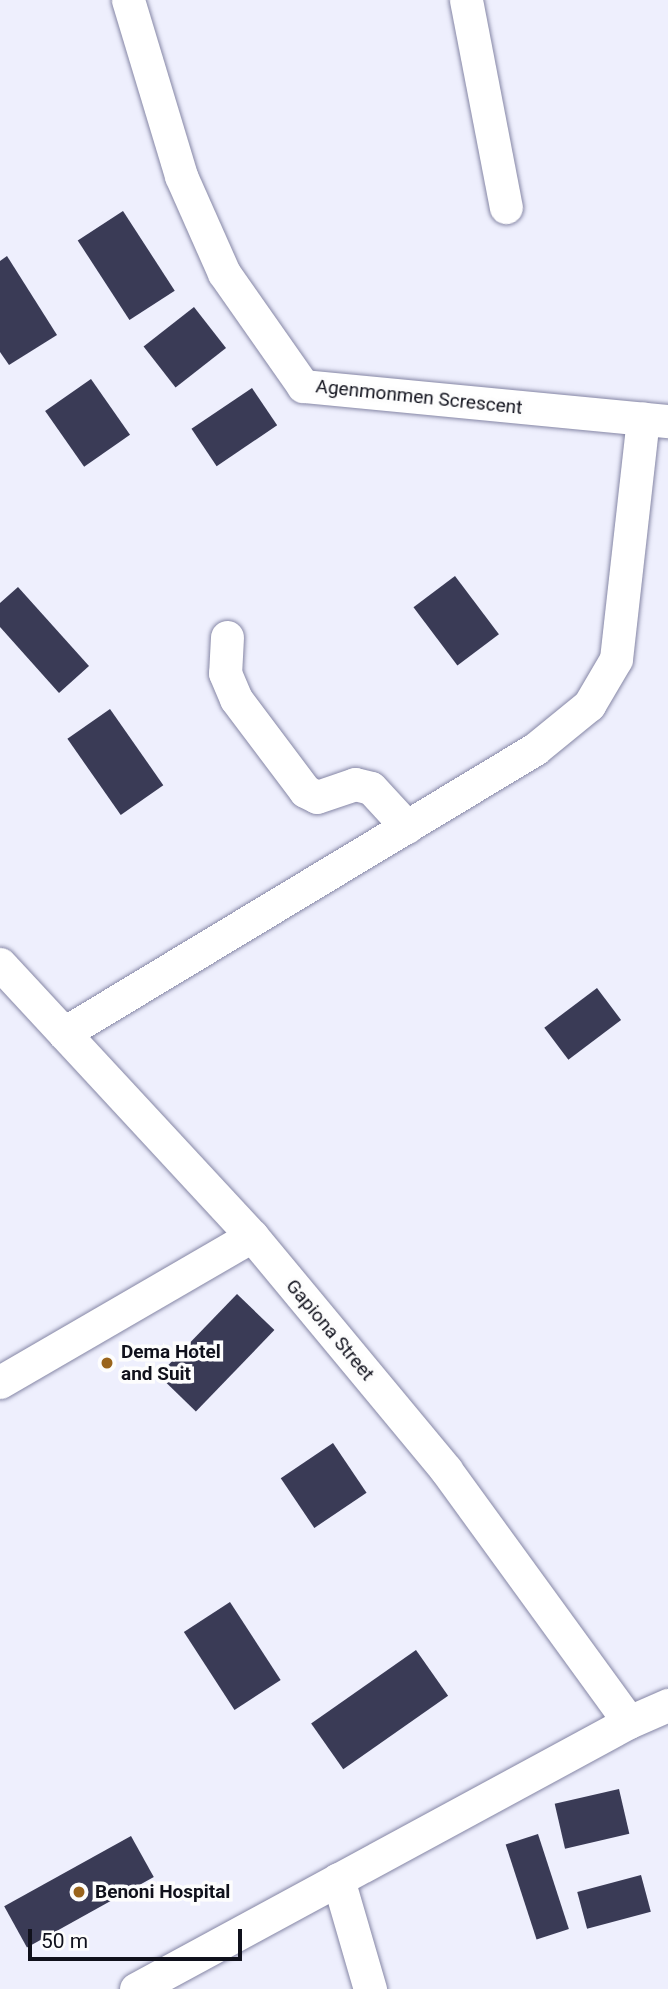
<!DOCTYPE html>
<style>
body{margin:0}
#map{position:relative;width:668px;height:1989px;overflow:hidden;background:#eeeffd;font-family:Roboto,sans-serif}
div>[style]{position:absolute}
.building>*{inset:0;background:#3a3b56;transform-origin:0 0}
.roads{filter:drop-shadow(0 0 2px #8586a5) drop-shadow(0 0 2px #8586a5)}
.minor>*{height:33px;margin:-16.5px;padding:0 16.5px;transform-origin:16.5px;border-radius:16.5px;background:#fff}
.dots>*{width:19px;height:19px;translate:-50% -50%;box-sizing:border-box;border:4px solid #fdfdfd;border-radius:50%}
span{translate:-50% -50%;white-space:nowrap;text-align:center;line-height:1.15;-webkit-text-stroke:7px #fdfdfd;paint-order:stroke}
.street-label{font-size:19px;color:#10111c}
.poi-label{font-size:19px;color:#10111c;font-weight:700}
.left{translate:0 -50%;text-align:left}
.scale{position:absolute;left:28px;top:1929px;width:214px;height:32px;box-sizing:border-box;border:4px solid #10111c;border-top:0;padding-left:9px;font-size:21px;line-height:24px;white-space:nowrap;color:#10111c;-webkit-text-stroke:5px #fdfdfd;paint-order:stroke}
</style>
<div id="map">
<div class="building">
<div style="left:123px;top:211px;width:95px;height:54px;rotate:57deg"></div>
<div style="clip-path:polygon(7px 256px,57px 335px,9px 365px,0 352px,0 261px)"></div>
<div style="left:194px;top:307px;width:52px;height:64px;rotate:52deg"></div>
<div style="left:91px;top:379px;width:68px;height:56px;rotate:55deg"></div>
<div style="left:252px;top:388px;width:45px;height:73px;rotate:56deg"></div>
<div style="left:455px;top:576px;width:73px;height:52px;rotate:53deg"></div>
<div style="clip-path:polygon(18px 587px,89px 666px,59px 693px,0 627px,0 603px)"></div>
<div style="left:110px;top:709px;width:93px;height:52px;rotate:55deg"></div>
<div style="left:597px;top:988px;width:40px;height:66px;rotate:53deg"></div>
<div style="left:237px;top:1294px;width:52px;height:113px;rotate:44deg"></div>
<div style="left:333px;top:1443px;width:60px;height:63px;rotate:56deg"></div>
<div style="left:230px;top:1602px;width:93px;height:55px;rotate:57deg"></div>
<div style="left:416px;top:1650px;width:56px;height:128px;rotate:55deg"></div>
<div style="left:619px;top:1789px;width:46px;height:66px;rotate:77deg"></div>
<div style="left:538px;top:1834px;width:100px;height:34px;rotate:72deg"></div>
<div style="left:131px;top:1836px;width:47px;height:145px;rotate:61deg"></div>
<div style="left:641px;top:1875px;width:38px;height:66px;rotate:75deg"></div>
</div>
<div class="roads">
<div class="minor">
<div style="left:128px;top:0;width:184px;rotate:73.2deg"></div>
<div style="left:181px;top:176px;width:106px;rotate:66.1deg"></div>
<div style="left:224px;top:273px;width:138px;rotate:55deg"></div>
<div style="left:303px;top:386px;width:367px;rotate:5.5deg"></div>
<div style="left:466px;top:0;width:211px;rotate:79.1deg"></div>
<div style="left:227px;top:637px;width:36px;rotate:93deg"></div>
<div style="left:225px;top:673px;width:28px;rotate:67deg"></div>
<div style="left:236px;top:699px;width:115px;rotate:53.1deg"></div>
<div style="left:305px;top:791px;width:13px;rotate:27deg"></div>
<div style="left:317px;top:797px;width:40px;rotate:-18.9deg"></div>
<div style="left:355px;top:784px;width:16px;rotate:14deg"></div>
<div style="left:371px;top:788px;width:53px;rotate:47.3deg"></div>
<div style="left:0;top:964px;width:371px;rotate:47.2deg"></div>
<div style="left:252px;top:1236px;width:304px;rotate:50.3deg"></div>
<div style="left:446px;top:1470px;width:311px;rotate:54deg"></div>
<div style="left:64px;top:1033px;width:550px;rotate:-31.09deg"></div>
<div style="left:535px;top:749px;width:70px;rotate:-39.2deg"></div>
<div style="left:589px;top:705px;width:53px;rotate:-59.6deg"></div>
<div style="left:616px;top:659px;width:242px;rotate:-83.6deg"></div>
<div style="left:0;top:1382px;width:291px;rotate:-30.1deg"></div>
<div style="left:338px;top:1879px;width:115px;rotate:73.8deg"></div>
<div style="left:136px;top:1989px;width:561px;rotate:-28.44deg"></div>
<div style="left:629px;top:1722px;width:43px;rotate:-23.6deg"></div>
</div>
</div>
<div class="dots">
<div style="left:107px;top:1363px;background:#9a641c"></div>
<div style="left:79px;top:1892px;background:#9a641c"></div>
</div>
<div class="street-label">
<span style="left:419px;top:397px;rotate:6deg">Agenmonmen Screscent</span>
<span style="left:330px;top:1330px;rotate:50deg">Gapiona Street</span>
</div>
<div class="poi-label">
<span class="left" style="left:121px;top:1363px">Dema Hotel<br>and Suit</span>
<span class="left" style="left:95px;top:1892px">Benoni Hospital</span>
</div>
<div class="scale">50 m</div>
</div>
